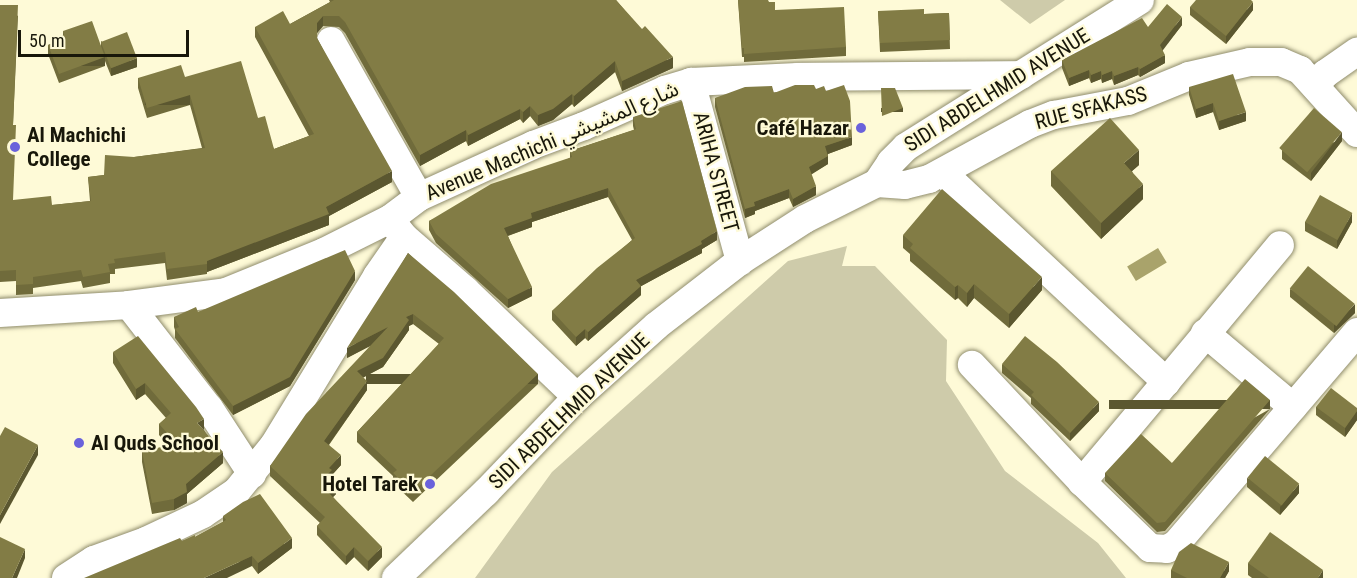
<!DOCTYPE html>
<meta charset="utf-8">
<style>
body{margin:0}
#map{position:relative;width:1357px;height:578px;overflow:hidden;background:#fefad7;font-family:"Roboto Condensed","Noto Sans Arabic",sans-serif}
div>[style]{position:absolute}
.green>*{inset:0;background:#cecbaa}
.water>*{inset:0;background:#a9a36b;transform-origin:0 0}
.roads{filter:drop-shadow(0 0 2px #8f8c6c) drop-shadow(0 0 2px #8f8c6c)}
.minor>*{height:28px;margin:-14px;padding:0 14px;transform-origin:14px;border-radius:14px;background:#fff}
.wall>*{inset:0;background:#706b3b}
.shaded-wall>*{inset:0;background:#5b5730;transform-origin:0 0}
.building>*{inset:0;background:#827c45;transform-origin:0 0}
.dots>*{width:16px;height:16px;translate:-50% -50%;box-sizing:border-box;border:3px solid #fefad7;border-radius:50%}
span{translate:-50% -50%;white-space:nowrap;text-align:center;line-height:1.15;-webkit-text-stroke:4.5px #fefad7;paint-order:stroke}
.street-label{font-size:21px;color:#18170a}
.poi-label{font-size:21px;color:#18170a;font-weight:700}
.right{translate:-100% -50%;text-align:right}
.left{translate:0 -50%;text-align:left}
.scale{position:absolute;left:18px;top:30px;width:171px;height:27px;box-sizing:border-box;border:3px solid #18170a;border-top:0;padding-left:8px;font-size:18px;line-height:21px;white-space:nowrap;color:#18170a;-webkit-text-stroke:4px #fefad7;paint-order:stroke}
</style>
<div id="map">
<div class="green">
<div style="clip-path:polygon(1000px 0,1065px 0,1030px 24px)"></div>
<div style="clip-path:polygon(847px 246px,842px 266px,875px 266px,947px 340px,946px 381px,1005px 471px,1098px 543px,1126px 578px,475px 578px,552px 472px,788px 261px)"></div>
</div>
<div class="water">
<div style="left:1158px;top:248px;width:17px;height:36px;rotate:59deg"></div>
</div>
<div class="roads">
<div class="minor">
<div style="left:331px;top:41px;width:179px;rotate:60.6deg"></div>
<div style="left:691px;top:82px;width:186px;rotate:74.7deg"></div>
<div style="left:1315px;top:86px;width:16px;rotate:-50deg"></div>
<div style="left:1325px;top:74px;width:39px;rotate:-35deg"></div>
<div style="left:943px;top:173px;width:306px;rotate:43.1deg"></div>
<div style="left:1166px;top:382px;width:131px;rotate:130deg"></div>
<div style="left:1082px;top:482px;width:161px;rotate:-133.2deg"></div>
<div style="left:877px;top:183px;width:28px;rotate:4deg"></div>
<div style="left:905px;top:185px;width:25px;rotate:-14deg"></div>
<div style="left:929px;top:179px;width:115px;rotate:-28.6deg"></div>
<div style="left:1030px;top:124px;width:26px;rotate:-21deg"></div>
<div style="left:1054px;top:115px;width:75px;rotate:-10.7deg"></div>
<div style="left:1128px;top:101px;width:66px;rotate:-22.3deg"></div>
<div style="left:1189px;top:76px;width:63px;rotate:-12.9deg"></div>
<div style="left:1250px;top:62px;width:31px"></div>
<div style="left:1281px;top:62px;width:21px;rotate:23deg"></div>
<div style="left:1300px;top:70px;width:85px;rotate:47.9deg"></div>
<div style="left:393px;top:223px;width:18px;rotate:52deg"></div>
<div style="left:404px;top:237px;width:81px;rotate:41deg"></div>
<div style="left:465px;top:290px;width:155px;rotate:43.7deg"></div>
<div style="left:129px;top:305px;width:130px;rotate:52.2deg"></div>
<div style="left:209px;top:408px;width:79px;rotate:56.9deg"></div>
<div style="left:0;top:313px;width:129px;rotate:-3.5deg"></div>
<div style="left:129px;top:305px;width:98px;rotate:-7.6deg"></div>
<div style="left:226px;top:292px;width:106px;rotate:-22.2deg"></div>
<div style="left:324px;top:252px;width:74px;rotate:-26.6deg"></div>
<div style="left:390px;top:219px;width:36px;rotate:-37deg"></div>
<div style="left:419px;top:197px;width:125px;rotate:-24.5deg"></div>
<div style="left:533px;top:145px;width:54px;rotate:-20.4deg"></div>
<div style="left:584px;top:126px;width:89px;rotate:-24deg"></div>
<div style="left:665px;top:90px;width:27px;rotate:-17deg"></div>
<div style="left:691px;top:82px;width:107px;rotate:-2.7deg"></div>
<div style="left:798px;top:77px;width:223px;rotate:-0.5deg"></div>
<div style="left:1205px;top:333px;width:115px;rotate:40.1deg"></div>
<div style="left:1166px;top:382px;width:178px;rotate:-50.2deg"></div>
<div style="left:1082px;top:482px;width:95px;rotate:44.1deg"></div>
<div style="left:1150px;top:548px;width:17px;rotate:3deg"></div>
<div style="left:1167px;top:549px;width:10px;rotate:-29deg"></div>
<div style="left:1176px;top:544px;width:279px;rotate:-49.5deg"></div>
<div style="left:66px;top:578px;width:33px;rotate:-33deg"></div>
<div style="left:94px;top:560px;width:55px;rotate:-20.1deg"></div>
<div style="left:146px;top:541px;width:63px;rotate:-25.3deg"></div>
<div style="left:203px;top:514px;width:40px;rotate:-34deg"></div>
<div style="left:236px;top:492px;width:60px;rotate:-51deg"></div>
<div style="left:274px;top:445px;width:198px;rotate:-58.6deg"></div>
<div style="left:377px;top:276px;width:47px;rotate:-55.3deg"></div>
<div style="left:396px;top:578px;width:124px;rotate:-43.7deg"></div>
<div style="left:486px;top:492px;width:132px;rotate:-46.2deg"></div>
<div style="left:577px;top:397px;width:106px;rotate:-41.9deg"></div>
<div style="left:656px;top:326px;width:106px;rotate:-37.7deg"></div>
<div style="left:740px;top:261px;width:77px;rotate:-32.9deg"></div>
<div style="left:805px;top:219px;width:80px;rotate:-26.6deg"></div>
<div style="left:877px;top:183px;width:25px;rotate:-56deg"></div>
<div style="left:891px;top:162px;width:21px;rotate:-45deg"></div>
<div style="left:906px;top:147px;width:276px;rotate:-32.1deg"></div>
</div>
</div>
<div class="wall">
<div style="clip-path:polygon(329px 0,616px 0,673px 68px,622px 91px,615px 72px,574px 107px,572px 104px,553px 120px,538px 126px,530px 116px,523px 123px,520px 119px,468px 146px,466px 141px,420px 166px,345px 33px,339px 27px,323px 26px,317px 33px,317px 38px,392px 182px,329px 216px,329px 225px,207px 272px,207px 274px,167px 280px,165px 263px,115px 269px,115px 274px,110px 274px,110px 283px,83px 288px,81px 281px,33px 288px,33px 294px,16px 295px,16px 281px,0 282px,0 5px,18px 16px,13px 125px,13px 200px,52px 205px,90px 201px,88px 177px,104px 175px,134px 157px,202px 148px,190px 105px,147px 118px,138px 88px,138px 78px,185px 77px,258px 118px,274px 149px,309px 136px,255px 37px,255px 27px,290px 24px,330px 2px)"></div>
<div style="clip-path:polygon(738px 0,769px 2px,775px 10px,846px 47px,846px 56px,744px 62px,744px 57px,742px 57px)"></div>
<div style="clip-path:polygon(1190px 7px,1253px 10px,1226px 44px,1190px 15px)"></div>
<div style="clip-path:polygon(878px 11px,924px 14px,949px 13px,950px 49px,880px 52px)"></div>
<div style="clip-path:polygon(1182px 25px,1162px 50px,1165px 63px,1140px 77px,1138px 75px,1114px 85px,1112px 79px,1102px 83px,1101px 79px,1091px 83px,1089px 78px,1069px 86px,1062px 68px,1062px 60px,1148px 27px)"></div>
<div style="clip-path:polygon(63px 31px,101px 46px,101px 41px,137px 67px,111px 76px,105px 61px,105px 66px,59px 83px,48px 54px,48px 45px,58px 41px,58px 38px,63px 36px)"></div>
<div style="clip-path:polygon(1189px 87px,1246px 121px,1219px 130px,1213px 112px,1196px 118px,1189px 95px)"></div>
<div style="clip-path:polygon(816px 89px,852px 145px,828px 154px,828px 164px,811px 174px,816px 195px,793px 207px,789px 198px,755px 211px,755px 214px,745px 218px,715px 107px,715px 98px)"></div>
<div style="clip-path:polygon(633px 117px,717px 240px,702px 249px,702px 253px,641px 286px,641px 295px,588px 341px,585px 338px,576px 346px,552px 320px,552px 311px,632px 240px,608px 197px,532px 222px,532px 227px,508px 236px,532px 296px,508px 308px,436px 243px,429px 230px,429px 221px,570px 158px,570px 151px,634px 130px,633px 126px)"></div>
<div style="clip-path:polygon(1342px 141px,1311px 181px,1282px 159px,1282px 150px)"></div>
<div style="clip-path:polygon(1139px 165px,1132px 171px,1143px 199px,1101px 239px,1051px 186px,1051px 171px)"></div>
<div style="clip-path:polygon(1305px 222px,1352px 222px,1337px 249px,1305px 231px)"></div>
<div style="clip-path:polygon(903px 235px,1042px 290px,1009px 328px,974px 298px,967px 307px,958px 298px,955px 300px,910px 261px,910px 254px,903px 248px)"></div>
<div style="clip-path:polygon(408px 253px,538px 384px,413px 502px,393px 483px,393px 476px,357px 442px,357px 432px,439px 344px,413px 324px,409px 326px,409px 330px,383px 367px,363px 377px,367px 390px,329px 445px,341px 465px,332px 475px,332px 480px,336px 494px,333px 497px,382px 557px,368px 571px,354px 557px,346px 565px,317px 535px,317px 526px,320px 523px,270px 476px,270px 466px,371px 345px,347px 358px)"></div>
<div style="clip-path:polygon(355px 280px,290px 386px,233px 415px,175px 338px,175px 330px,174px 327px,174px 317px)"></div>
<div style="clip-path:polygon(1290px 289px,1355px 313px,1334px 333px,1290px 297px)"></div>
<div style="clip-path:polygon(113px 352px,204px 430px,223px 463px,187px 494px,187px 503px,174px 510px,152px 514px,142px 462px,142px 451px,169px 446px,159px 435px,159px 424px,166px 418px,145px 394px,136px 400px,113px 363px)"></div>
<div style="clip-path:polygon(1002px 364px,1099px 411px,1070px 441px,1031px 404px,1031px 398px,1002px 373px)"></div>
<div style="clip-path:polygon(1316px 407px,1357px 408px,1357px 420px,1345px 437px,1316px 415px)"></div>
<div style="clip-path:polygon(1270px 409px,1165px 531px,1157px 532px,1105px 481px,1105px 473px,1172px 463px)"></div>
<div style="clip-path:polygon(1247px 478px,1299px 493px,1280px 515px,1247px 487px)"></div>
<div style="clip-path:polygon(223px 516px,292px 548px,258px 574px,252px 566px,182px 541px,195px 537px,223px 522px)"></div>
<div style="clip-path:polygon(1248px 563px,1323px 578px,1252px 578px,1248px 575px)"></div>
<div style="clip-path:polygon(1171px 570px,1229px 571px,1225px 578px,1171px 578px)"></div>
</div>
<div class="shaded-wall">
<div style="clip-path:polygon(1253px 2px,1253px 10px,1226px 44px,1226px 36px)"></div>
<div style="clip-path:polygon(323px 16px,323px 26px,317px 33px,317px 23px)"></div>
<div style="clip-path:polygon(1182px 17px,1182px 25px,1160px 54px,1160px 45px)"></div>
<div style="clip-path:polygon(1165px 55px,1165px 63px,1140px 77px,1140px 69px)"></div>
<div style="left:105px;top:57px;width:9px;height:49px;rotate:90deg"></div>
<div style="clip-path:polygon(673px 57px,673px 68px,622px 91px,622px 81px)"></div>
<div style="clip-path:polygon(137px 58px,137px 67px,111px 76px,111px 68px)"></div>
<div style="clip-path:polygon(615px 61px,615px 72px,574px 107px,574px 96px)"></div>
<div style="clip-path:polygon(1138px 67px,1138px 75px,1114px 85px,1114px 76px)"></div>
<div style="clip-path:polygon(1089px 70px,1089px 78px,1069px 86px,1069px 78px)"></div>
<div style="clip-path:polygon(1101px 71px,1101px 79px,1091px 83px,1091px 75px)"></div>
<div style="clip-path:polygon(1112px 71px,1112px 79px,1102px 83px,1102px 75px)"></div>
<div style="clip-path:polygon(572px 94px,572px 104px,553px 120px,538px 126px,538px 115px)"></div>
<div style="left:190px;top:95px;width:10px;height:45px;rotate:90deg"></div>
<div style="clip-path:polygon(1213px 103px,1213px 112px,1196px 118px,1196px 109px)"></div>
<div style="clip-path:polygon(530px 106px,530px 116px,523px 123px,523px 112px)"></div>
<div style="left:903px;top:108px;width:4px;height:22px;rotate:90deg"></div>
<div style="clip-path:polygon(520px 109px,520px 119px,468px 146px,468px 135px)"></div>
<div style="clip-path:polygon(1246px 112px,1246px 121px,1219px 130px,1219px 121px)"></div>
<div style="clip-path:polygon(466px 130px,466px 141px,420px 166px,420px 155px)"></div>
<div style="clip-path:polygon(1342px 132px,1342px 141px,1311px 181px,1311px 173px)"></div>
<div style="clip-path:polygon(852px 137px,852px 145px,825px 155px,825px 146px)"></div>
<div style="clip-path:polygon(1139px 150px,1139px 165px,1124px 178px,1124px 163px)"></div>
<div style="clip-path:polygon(828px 156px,828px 164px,809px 176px,809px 167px)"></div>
<div style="clip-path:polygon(392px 171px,392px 182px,329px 216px,329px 225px,207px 272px,207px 261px,326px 207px)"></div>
<div style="clip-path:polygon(1143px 184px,1143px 199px,1101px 239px,1101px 223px)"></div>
<div style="clip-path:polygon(816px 186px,816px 195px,793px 207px,793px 199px)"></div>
<div style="clip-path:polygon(608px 188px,608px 197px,532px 222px,532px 227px,504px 237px,504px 228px,531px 213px)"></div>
<div style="clip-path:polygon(789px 189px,789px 198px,755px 211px,755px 214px,745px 218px,745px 209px,754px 202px)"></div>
<div style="clip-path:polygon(1352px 213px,1352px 222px,1337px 249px,1337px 241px)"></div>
<div style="clip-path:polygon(717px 231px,717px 240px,702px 249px,702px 253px,636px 289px,636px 280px)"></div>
<div style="clip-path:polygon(355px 271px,355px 280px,290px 386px,233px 415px,233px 406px)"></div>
<div style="clip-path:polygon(1042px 277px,1042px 290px,1009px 328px,1009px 314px)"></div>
<div style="clip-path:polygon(974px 284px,974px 298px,967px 307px,967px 293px)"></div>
<div style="clip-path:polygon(958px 285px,958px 298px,955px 300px,955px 287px)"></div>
<div style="clip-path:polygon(641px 286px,641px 295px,588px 341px,588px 332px)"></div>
<div style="clip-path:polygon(532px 287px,532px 296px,508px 308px,508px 299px)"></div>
<div style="clip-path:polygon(1355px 304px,1355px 313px,1334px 333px,1334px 325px)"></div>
<div style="clip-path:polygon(413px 314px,413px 324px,409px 326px,409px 330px,383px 367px,357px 381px,357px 371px,406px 317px)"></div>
<div style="clip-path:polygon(388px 327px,388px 337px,347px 358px,347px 348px)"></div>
<div style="clip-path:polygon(585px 329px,585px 338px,576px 346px,576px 337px)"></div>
<div style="left:538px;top:374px;width:10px;height:172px;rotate:90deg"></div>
<div style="clip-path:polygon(367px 381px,367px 390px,324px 451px,324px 441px)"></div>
<div style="clip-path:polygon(145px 383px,145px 394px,136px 400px,136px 389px)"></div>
<div style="left:1270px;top:400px;width:9px;height:161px;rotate:90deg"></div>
<div style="clip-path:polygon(1099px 402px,1099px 411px,1070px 441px,1070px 433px)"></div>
<div style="clip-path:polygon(1357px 411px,1357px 420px,1345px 437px,1345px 428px)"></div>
<div style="clip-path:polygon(204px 419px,204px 430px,197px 423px)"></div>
<div style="clip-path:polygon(38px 445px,38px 455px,0 524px,0 515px)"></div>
<div style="clip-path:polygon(223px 452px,223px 463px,187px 494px,187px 503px,174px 510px,174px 499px,186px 484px)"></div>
<div style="clip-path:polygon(341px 455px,341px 465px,332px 475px,332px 480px,327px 475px,329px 468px)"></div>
<div style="clip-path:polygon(336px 484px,336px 494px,328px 502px,328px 492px)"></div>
<div style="clip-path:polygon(1299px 484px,1299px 493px,1280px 515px,1280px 507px)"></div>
<div style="clip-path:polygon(292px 538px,292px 548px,258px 574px,258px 563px)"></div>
<div style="clip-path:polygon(354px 547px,354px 557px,346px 565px,346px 556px)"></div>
<div style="clip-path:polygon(382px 547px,382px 557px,368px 571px,368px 561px)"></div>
<div style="clip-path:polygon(25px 549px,25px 558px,17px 578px,12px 578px)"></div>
<div style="clip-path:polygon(252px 556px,252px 566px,227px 578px,204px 578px)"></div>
<div style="clip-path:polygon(1229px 562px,1229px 571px,1225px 578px,1220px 578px)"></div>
<div style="clip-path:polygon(1323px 570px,1323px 578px,1318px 578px)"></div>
</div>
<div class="building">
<div style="clip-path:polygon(334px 0,616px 0,642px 29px,645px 26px,673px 57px,622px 81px,615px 61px,574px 96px,572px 94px,553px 109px,538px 115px,530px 106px,523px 112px,520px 109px,468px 135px,466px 130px,420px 155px,345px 22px,339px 16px,323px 16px,317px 23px,317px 38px,392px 171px,326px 207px,329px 214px,207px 261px,207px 264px,167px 269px,165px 252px,114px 259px,115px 263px,108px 264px,110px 272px,83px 277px,81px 270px,33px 277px,33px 284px,16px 285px,16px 270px,0 271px,0 5px,18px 5px,13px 125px,16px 125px,13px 200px,51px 196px,52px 205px,91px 201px,88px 177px,104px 175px,105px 155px,134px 157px,205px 148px,190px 95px,147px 108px,138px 78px,181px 65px,185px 77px,241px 61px,258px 118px,265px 116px,274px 149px,314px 134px,255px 27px,283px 11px,290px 24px)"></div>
<div style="clip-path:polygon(738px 0,768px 0,769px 2px,775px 2px,775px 10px,844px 7px,846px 47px,744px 54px,744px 48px,742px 48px)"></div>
<div style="clip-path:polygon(1196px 0,1251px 0,1253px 2px,1226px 36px,1190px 7px)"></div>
<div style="clip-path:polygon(1167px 4px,1182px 17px,1160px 45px,1165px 55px,1140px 69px,1138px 67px,1114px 76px,1112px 71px,1102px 75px,1101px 71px,1091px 75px,1089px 70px,1069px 78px,1062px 60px,1142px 18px,1148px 27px)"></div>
<div style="clip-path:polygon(924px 9px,924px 14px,949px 13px,950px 40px,880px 43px,878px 11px)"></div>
<div style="clip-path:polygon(92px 21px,105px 57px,59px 74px,48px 45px,59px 41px,58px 38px,64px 35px,63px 31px)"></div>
<div style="left:127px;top:32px;width:28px;height:28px;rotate:69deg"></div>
<div style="clip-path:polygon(1233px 74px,1246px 112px,1219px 121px,1213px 103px,1196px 109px,1189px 87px)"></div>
<div style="clip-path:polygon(795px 85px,814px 85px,816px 89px,824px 86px,826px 91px,844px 85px,850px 101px,852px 137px,825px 146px,828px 156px,809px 167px,816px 186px,793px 199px,789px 189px,754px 202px,755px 206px,745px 209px,715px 98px,745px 87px,772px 86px,774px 93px)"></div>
<div style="clip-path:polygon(881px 88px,895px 88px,903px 108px,882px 116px)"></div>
<div style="clip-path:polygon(682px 101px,717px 231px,701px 241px,702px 244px,636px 280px,641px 286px,588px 332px,585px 329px,576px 337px,552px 311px,597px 268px,635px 238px,608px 188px,531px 213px,532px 218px,504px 228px,532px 287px,508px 299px,436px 234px,429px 221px,491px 184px,572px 157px,570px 151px,636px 129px,633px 117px)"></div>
<div style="left:1314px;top:108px;width:37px;height:53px;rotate:41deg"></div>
<div style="clip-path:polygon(1110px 118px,1139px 150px,1124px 163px,1143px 184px,1101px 223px,1051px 171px)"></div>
<div style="clip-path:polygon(942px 189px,1042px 277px,1009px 314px,974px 284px,967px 293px,958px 285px,955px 287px,910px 248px,913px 244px,903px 235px)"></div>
<div style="left:1320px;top:195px;width:37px;height:31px;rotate:29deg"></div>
<div style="clip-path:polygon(345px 250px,355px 271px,290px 377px,233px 406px,175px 329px,179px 327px,174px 317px,196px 307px,198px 312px)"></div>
<div style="clip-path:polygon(408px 253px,454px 292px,538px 374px,413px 492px,393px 473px,397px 470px,357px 432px,444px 338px,413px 314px,406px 317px,409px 320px,383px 358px,357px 371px,367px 381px,324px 441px,341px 455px,329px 468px,332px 470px,327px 475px,336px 484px,328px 492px,382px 547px,368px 561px,354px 547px,346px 556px,317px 526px,325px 517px,270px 466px,306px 414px,388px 327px,347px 348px)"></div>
<div style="left:1308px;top:266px;width:60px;height:29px;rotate:39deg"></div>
<div style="clip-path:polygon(138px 336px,196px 407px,204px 419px,197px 423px,223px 452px,186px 484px,187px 492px,174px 499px,152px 503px,142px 451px,177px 444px,159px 424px,171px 413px,145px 383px,136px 389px,113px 352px)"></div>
<div style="clip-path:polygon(1025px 336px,1057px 362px,1099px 402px,1070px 433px,1031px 395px,1034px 392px,1002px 364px)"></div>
<div style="clip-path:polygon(1245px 379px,1270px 400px,1165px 522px,1157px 523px,1105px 473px,1141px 434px,1172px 463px)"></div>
<div style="clip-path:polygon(1331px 388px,1357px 408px,1357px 411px,1345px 428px,1316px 407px)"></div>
<div style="clip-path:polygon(5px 427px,38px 445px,0 515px,0 436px)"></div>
<div style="left:1265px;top:456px;width:44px;height:28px;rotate:39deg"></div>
<div style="clip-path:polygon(260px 494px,292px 538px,258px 563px,252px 556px,204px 578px,84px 578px,180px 538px,182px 541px,195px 535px,195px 537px,226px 520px,223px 516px,243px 502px)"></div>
<div style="clip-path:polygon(1270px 532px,1323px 570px,1318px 578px,1269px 578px,1248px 563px)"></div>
<div style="clip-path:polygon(0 537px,25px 549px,12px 578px,0 578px)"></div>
<div style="clip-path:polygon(1191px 543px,1229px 562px,1220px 578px,1187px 578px,1171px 570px,1179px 552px)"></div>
</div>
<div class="dots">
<div style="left:861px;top:128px;background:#6a62db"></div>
<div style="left:15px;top:147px;background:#6a62db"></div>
<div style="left:79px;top:443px;background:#6a62db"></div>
<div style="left:430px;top:484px;background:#6a62db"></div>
</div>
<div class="street-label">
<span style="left:997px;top:90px;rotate:-32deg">SIDI ABDELHMID AVENUE</span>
<span style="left:1091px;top:108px;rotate:-15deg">RUE SFAKASS</span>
<span style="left:552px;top:141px;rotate:-23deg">Avenue Machichi شارع المشيشي</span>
<span style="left:716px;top:172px;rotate:75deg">ARIHA STREET</span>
<span style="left:569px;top:411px;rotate:-44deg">SIDI ABDELHMID AVENUE</span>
</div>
<div class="poi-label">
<span class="right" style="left:849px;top:128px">Café Hazar</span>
<span class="left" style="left:27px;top:147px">Al Machichi<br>College</span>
<span class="left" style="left:91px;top:443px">Al Quds School</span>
<span class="right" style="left:418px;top:484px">Hotel Tarek</span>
</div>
<div class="scale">50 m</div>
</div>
